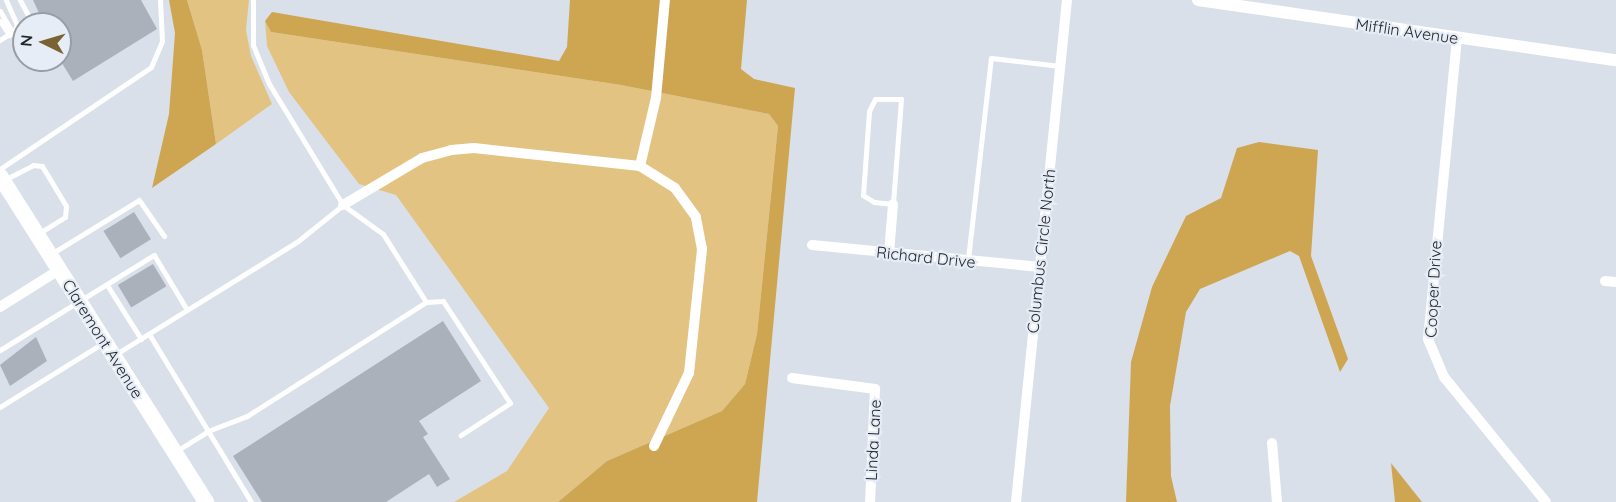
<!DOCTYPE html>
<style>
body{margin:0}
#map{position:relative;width:1616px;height:502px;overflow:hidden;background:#d9e0ea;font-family:Quicksand,sans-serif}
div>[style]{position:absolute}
.green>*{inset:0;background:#e3c381}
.forest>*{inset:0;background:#cea651}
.building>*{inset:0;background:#aab1bb;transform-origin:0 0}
.service>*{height:5px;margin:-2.5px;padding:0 2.5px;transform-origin:2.5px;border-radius:2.5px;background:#fff}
.minor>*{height:10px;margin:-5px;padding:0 5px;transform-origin:5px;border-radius:5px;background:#fff}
.tertiary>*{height:12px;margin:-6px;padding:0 6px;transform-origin:6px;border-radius:6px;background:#fff}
.primary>*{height:16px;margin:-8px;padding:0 8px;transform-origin:8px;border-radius:8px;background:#fff}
span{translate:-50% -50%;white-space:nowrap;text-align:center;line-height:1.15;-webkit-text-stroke:4.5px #e6edf7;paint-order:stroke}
.street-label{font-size:16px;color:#25272b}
.north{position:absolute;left:12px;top:12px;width:60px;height:60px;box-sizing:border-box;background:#e6edf7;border:2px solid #999ea5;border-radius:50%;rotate:275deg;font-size:16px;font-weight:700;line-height:24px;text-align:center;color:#25272b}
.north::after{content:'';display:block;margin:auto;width:21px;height:27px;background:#7a6333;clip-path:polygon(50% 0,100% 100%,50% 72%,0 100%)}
</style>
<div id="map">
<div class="green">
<div style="clip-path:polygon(187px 0,249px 0,246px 30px,251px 56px,272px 104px,216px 144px,202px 50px)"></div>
<div style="clip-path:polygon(265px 21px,271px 32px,621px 85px,769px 114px,778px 126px,757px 334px,745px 384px,722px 411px,607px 461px,558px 502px,454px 502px,507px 471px,549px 408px,396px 195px,359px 184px,289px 92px,267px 46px)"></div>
</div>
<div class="forest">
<div style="clip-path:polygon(169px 0,187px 0,202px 50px,216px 144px,152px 188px,169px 114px,175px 33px)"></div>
<div style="clip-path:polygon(570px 0,747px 0,741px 69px,754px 79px,795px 88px,757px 502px,558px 502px,607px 461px,722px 411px,745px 384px,757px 334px,778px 126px,769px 114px,621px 85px,271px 32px,265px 21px,272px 12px,559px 61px,567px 47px)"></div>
<div style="clip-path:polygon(1259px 142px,1318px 150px,1311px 256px,1348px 359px,1340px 372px,1299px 256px,1290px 251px,1200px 289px,1186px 312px,1170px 406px,1171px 476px,1177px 502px,1126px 502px,1131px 362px,1152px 287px,1186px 216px,1221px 198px,1237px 148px)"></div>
<div style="clip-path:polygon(1391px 463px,1422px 502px,1395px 502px)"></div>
</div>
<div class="building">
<div style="clip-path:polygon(33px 0,141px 0,157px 29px,73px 81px,60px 60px,60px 24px,44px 24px)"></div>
<div style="left:134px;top:212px;width:32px;height:36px;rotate:58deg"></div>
<div style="left:153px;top:264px;width:26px;height:41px;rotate:59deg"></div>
<div style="clip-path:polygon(443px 321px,481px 381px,419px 421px,428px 434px,423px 437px,450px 479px,437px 487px,429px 474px,386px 502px,262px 502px,233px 456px)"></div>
<div style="clip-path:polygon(36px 337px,47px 361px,10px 386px,0 365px)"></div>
</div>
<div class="service">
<div style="left:20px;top:0;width:27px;rotate:62deg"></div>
<div style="left:0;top:11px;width:24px;rotate:60deg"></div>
<div style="left:0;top:21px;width:17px;rotate:57deg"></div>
<div style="left:0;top:40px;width:17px;rotate:-33deg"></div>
<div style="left:14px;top:31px;width:7px;rotate:-63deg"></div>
<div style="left:17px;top:25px;width:27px;rotate:-114deg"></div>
<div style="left:875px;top:99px;width:26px"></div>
<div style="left:901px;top:99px;width:105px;rotate:94.4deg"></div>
<div style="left:893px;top:204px;width:19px;rotate:-174deg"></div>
<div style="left:874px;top:202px;width:13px;rotate:-148deg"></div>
<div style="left:863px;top:195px;width:84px;rotate:-85.9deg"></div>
<div style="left:869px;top:111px;width:13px;rotate:-63deg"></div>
<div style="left:0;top:169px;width:182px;rotate:-34deg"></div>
<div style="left:151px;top:67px;width:28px;rotate:-67deg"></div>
<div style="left:162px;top:41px;width:41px;rotate:-92.8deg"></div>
<div style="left:6px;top:179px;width:30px;rotate:-27deg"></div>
<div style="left:33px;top:165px;width:9px;rotate:6deg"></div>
<div style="left:42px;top:166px;width:47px;rotate:59deg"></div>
<div style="left:66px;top:206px;width:11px;rotate:95deg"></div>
<div style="left:65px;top:217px;width:32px;rotate:148deg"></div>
<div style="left:51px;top:254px;width:103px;rotate:-31.5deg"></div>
<div style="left:139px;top:200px;width:44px;rotate:55.2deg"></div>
<div style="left:968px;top:259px;width:202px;rotate:-83.5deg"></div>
<div style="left:991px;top:58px;width:69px;rotate:6.6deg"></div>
<div style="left:107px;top:285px;width:64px;rotate:57.8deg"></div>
<div style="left:426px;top:302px;width:17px;rotate:-3deg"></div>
<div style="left:443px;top:301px;width:122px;rotate:56.7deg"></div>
<div style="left:510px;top:403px;width:59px;rotate:146.9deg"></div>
<div style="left:149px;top:334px;width:197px;rotate:58.7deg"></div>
<div style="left:0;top:350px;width:181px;rotate:-31.7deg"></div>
<div style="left:154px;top:255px;width:64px;rotate:59deg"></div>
<div style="left:116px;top:354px;width:214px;rotate:-31.8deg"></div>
<div style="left:298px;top:241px;width:58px;rotate:-38.7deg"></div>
<div style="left:0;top:407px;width:121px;rotate:-31.9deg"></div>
<div style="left:178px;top:450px;width:36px;rotate:-32deg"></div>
<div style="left:208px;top:431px;width:42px;rotate:-21deg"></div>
<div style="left:247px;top:416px;width:212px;rotate:-32.5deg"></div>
<div style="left:426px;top:302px;width:80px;rotate:-122.3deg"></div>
<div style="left:383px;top:234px;width:49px;rotate:-144.1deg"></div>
<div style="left:343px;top:205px;width:142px;rotate:-121.4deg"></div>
<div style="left:269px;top:84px;width:42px;rotate:-112.3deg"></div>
<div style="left:253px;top:45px;width:45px;rotate:-90deg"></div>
</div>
<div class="minor">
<div style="left:1457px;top:38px;width:302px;rotate:95.5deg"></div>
<div style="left:1428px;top:339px;width:41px;rotate:67.2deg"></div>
<div style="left:1444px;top:377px;width:161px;rotate:50.8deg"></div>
<div style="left:343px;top:205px;width:92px;rotate:-30.7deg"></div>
<div style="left:422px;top:158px;width:30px;rotate:-15deg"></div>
<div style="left:451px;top:150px;width:23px;rotate:-5deg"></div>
<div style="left:474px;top:148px;width:167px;rotate:6.2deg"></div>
<div style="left:812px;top:245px;width:229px;rotate:5.5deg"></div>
<div style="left:889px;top:253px;width:49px;rotate:-85.3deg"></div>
<div style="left:1605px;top:281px;width:11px;rotate:5deg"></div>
<div style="left:0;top:307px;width:70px;rotate:-32.1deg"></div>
<div style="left:792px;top:378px;width:84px;rotate:7.5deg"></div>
<div style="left:875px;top:389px;width:113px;rotate:92.5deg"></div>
<div style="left:1272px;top:443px;width:59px;rotate:85.2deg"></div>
<div style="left:654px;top:446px;width:81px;rotate:-64.4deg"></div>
<div style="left:689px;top:373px;width:125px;rotate:-84deg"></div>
<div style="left:702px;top:249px;width:33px;rotate:-101deg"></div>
<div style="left:696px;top:217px;width:36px;rotate:-126deg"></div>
<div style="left:675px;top:188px;width:41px;rotate:-147.8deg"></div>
<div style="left:640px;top:166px;width:70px;rotate:-76.8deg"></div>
<div style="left:656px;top:98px;width:98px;rotate:-84.8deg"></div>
<div style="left:1016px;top:502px;width:505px;rotate:-84.2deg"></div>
</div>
<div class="tertiary">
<div style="left:1198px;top:0;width:422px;rotate:8.2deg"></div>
</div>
<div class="primary">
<div style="left:0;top:176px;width:386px;rotate:57.7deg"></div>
</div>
<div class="street-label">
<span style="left:1407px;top:31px;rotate:8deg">Mifflin Avenue</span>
<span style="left:1041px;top:251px;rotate:-84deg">Columbus Circle North</span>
<span style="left:926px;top:257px;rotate:6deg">Richard Drive</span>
<span style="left:1433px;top:289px;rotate:-87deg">Cooper Drive</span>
<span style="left:103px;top:339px;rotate:58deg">Claremont Avenue</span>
<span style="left:873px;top:440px;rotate:-87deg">Linda Lane</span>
</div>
<div class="north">N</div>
</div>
